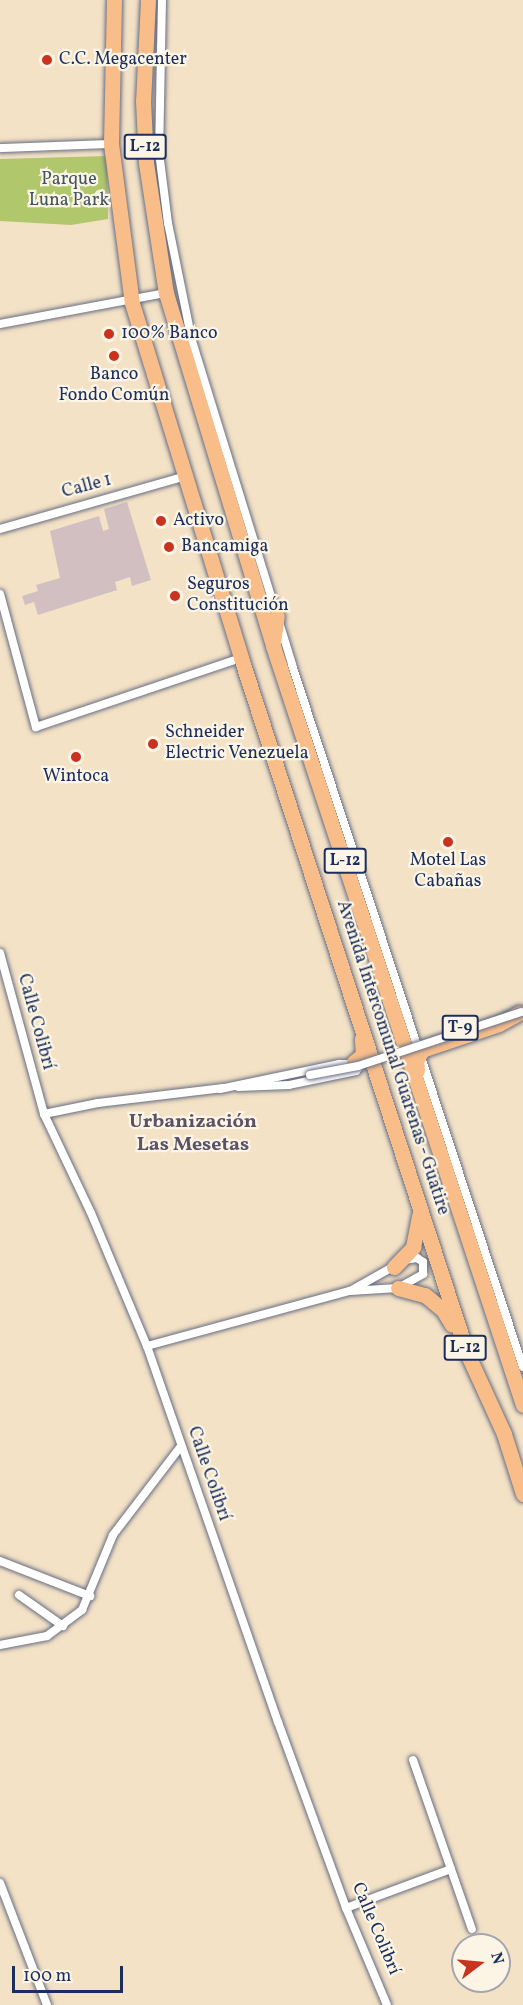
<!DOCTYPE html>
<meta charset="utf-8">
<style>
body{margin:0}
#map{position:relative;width:523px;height:2005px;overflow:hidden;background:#f4e2c6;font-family:Vollkorn,serif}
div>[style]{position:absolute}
.industrial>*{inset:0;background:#d2bfc1}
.green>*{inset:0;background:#b0c76c}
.roads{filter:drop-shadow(0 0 2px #676e82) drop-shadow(0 0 2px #676e82)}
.street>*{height:8px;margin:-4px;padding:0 4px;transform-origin:4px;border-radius:4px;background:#fff}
.highway>*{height:15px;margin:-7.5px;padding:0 7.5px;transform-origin:7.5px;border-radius:7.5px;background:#f8bd89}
.bridges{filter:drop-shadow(0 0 2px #676e82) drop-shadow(0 0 2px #676e82)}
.street-bridge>*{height:8px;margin:-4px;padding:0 4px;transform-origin:4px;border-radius:4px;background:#fff}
.dots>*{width:16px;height:16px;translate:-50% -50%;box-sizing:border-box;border:3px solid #fcf5e5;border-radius:50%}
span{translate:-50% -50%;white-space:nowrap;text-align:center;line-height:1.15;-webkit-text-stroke:4.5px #fcf5e5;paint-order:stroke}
.shield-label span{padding:2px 4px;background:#fcf5e5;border:2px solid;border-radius:4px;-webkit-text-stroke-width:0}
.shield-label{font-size:16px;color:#1b2f5e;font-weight:700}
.poi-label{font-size:18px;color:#1b2f5e}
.left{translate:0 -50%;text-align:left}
.park-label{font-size:18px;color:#405562}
.street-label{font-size:18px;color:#1b2f5e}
.neighbourhood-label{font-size:20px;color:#5a5367;font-weight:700}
.north{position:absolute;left:451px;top:1933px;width:60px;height:60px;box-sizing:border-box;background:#fcf5e5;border:2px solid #a2a6af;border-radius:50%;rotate:74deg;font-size:16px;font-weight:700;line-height:24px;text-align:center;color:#1b2f5e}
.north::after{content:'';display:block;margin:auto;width:21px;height:27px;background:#c8321e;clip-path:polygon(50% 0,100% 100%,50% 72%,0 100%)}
.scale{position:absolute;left:12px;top:1966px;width:111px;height:27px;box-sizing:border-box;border:3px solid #1b2f5e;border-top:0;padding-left:8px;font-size:18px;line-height:21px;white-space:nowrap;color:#1b2f5e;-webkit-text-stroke:4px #fcf5e5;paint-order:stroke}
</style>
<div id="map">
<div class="industrial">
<div style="clip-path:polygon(127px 502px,151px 580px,132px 586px,130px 577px,115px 582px,117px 590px,38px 615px,34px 602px,25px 605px,22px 596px,38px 591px,36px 585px,60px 578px,50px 531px,99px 516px,103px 531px,109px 529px,104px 509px)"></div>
</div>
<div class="green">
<div style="clip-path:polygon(107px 156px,108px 219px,71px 225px,0 221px,0 159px)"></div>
</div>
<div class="roads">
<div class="street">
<div style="left:162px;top:0;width:152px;rotate:91.1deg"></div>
<div style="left:159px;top:152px;width:72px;rotate:82.8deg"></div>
<div style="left:168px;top:223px;width:120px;rotate:78.5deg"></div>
<div style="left:192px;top:341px;width:339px;rotate:72.8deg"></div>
<div style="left:292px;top:665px;width:739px;rotate:71.79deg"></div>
<div style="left:0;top:148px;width:111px;rotate:-2.1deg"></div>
<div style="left:0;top:324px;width:169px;rotate:-10.6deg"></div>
<div style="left:0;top:529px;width:190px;rotate:-15.9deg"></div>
<div style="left:0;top:594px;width:138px;rotate:74.9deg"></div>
<div style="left:36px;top:727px;width:216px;rotate:-18.6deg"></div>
<div style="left:0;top:953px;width:167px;rotate:74.7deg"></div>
<div style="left:44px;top:1114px;width:110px;rotate:64.6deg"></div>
<div style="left:91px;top:1213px;width:144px;rotate:67.2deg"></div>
<div style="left:147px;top:1346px;width:398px;rotate:70.8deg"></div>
<div style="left:278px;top:1722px;width:198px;rotate:69.9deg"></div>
<div style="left:346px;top:1908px;width:105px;rotate:67.1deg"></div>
<div style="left:220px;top:1089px;width:122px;rotate:-11.9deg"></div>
<div style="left:339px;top:1064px;width:23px"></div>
<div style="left:362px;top:1064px;width:9px;rotate:131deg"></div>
<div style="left:356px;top:1071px;width:68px;rotate:168.2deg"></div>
<div style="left:289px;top:1085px;width:51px;rotate:177.8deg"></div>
<div style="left:44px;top:1114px;width:55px;rotate:-11.5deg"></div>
<div style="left:98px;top:1103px;width:126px;rotate:-6.8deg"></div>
<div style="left:147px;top:1346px;width:210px;rotate:-15.2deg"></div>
<div style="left:350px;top:1291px;width:48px;rotate:-3.6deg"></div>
<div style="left:398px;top:1288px;width:29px;rotate:-29deg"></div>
<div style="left:423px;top:1274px;width:12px;rotate:-90deg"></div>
<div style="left:423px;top:1262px;width:7px;rotate:-146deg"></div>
<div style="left:417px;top:1258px;width:12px;rotate:171deg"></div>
<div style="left:405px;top:1260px;width:63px;rotate:150.6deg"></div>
<div style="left:0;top:1561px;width:97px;rotate:21.3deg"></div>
<div style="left:19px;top:1595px;width:54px;rotate:35.2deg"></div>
<div style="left:0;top:1645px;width:48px;rotate:-10.8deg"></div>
<div style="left:47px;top:1636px;width:44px;rotate:-36.6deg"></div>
<div style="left:82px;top:1610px;width:81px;rotate:-67.5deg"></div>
<div style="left:113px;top:1535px;width:112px;rotate:-52.6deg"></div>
<div style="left:413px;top:1760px;width:179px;rotate:70.8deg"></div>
<div style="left:0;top:1883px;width:131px;rotate:68.9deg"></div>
<div style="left:346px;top:1908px;width:112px;rotate:-20.4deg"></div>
</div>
<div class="highway">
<div style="left:114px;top:0;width:144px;rotate:91.2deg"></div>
<div style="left:111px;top:144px;width:160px;rotate:82.5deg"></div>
<div style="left:132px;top:303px;width:371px;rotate:72.9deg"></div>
<div style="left:241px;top:658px;width:731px;rotate:71.99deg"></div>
<div style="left:467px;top:1353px;width:89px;rotate:65.4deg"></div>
<div style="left:504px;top:1434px;width:63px;rotate:72.4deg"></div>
<div style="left:148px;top:0;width:101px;rotate:92.8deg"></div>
<div style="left:143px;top:101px;width:62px;rotate:87.2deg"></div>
<div style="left:146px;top:163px;width:132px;rotate:81.3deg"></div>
<div style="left:166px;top:293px;width:369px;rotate:73.1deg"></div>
<div style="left:273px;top:646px;width:799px;rotate:71.77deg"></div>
<div style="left:273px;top:643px;width:27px;rotate:-82deg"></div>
<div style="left:354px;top:1062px;width:11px;rotate:-38deg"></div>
<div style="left:363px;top:1055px;width:16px;rotate:-94deg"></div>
<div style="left:417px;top:1070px;width:9px;rotate:-96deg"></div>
<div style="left:416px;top:1061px;width:13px;rotate:-61deg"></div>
<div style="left:422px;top:1050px;width:81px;rotate:-18.7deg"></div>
<div style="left:499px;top:1024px;width:23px;rotate:-29deg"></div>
<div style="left:394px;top:1267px;width:28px;rotate:-46deg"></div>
<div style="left:413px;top:1247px;width:32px;rotate:-79deg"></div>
<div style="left:398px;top:1288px;width:28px;rotate:15deg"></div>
<div style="left:425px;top:1295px;width:23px;rotate:40deg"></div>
<div style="left:443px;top:1310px;width:17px;rotate:59deg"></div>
</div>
</div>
<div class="bridges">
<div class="street-bridge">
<div style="left:310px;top:1075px;width:49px;rotate:-10.6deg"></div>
<div style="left:358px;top:1066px;width:172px;rotate:-18.3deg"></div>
</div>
</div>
<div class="dots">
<div style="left:47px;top:60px;background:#c8321e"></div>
<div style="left:109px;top:334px;background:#c8321e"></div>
<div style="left:114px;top:356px;background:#c8321e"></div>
<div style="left:161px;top:521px;background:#c8321e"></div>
<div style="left:169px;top:547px;background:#c8321e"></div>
<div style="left:175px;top:596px;background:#c8321e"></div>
<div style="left:153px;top:744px;background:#c8321e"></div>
<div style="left:76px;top:757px;background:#c8321e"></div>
<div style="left:448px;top:842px;background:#c8321e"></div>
</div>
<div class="shield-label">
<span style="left:145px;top:147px">L-12</span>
<span style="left:345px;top:861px">L-12</span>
<span style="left:460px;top:1028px">T-9</span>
<span style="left:465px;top:1348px">L-12</span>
</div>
<div class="poi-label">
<span class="left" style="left:59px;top:60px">C.C. Megacenter</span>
<span class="left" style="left:121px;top:334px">100% Banco</span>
<span style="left:114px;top:386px">Banco<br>Fondo Común</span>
<span class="left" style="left:173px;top:521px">Activo</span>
<span class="left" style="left:181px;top:547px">Bancamiga</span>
<span class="left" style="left:187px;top:596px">Seguros<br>Constitución</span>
<span class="left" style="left:165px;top:744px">Schneider<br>Electric Venezuela</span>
<span style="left:76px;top:777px">Wintoca</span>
<span style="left:448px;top:872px">Motel Las<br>Cabañas</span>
</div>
<div class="park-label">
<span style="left:69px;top:191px">Parque<br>Luna Park</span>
</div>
<div class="street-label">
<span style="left:87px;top:487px;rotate:-15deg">Calle 1</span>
<span style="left:35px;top:1022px;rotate:75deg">Calle Colibrí</span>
<span style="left:392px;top:1058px;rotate:72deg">Avenida Intercomunal Guarenas - Guatire</span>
<span style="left:208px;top:1474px;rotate:71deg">Calle Colibrí</span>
<span style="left:375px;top:1929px;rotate:67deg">Calle Colibrí</span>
</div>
<div class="neighbourhood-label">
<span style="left:193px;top:1134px">Urbanización<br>Las Mesetas</span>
</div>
<div class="north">N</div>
<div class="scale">100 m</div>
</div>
